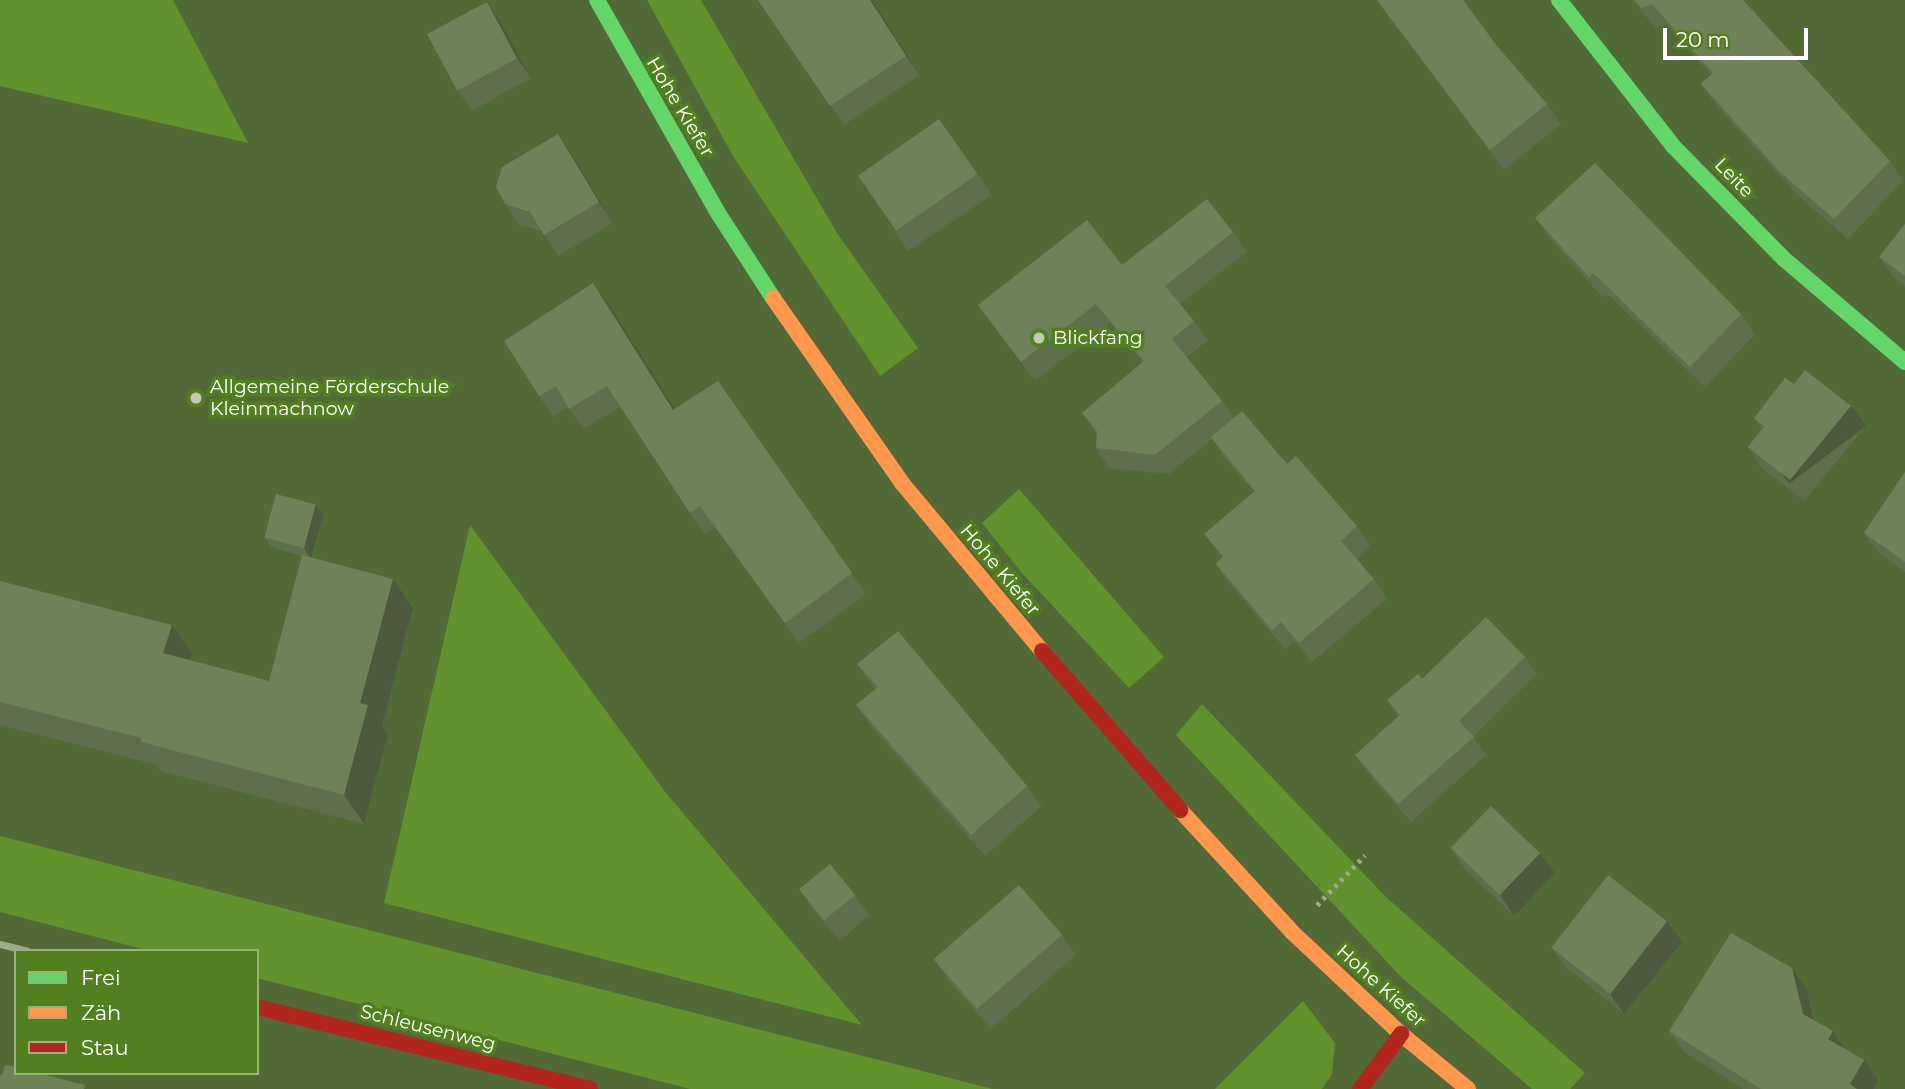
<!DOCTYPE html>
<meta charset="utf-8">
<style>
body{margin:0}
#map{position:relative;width:1905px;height:1089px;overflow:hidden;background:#516a36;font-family:Montserrat,sans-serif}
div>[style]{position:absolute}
.green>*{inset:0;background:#62922c}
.path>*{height:4.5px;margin-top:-2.25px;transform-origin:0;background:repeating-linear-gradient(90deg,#9aab88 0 3.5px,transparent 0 8.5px)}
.street>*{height:7px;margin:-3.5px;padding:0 3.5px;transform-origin:3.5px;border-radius:3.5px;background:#9aab88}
.fast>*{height:16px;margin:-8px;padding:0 8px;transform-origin:8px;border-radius:8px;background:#63d668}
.slow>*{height:16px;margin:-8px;padding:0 8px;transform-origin:8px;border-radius:8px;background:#ff974d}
.jam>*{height:16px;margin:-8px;padding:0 8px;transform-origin:8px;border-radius:8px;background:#b3261e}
.wall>*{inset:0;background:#5f6f4d}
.shaded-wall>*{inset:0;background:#4d5a3e;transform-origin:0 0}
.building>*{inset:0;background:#6e8159;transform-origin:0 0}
.dots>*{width:19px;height:19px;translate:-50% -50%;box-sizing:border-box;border:4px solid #528020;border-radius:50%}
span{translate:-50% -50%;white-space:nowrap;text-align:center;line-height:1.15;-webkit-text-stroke:7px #528020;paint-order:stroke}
.street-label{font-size:19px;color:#fff}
.poi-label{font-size:19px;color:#fff}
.left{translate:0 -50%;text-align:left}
.legend{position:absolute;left:14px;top:949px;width:245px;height:126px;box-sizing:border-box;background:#528020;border:2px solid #97b379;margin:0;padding:9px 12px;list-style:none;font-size:21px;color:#fff}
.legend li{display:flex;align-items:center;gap:14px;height:35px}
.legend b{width:35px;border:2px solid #97b379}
.scale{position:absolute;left:1663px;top:28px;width:145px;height:32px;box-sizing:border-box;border:4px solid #fff;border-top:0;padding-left:9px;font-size:21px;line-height:24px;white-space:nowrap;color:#fff;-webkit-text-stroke:5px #528020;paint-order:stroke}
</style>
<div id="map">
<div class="green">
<div style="clip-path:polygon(0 0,173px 0,248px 143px,0 86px)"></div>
<div style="clip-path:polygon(647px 0,701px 0,837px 233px,918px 348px,880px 376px,733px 156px)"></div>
<div style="clip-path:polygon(1019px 489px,1164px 657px,1129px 688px,1022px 573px,982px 523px)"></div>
<div style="clip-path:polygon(470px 525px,666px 793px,862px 1025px,384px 903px)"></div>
<div style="clip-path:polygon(1202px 704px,1386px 897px,1585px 1073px,1570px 1089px,1532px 1089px,1401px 977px,1176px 735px)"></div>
<div style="clip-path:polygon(0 836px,993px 1089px,690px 1089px,257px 978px,257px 951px,150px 951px,0 912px)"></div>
<div style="clip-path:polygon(1303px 1001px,1335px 1043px,1332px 1074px,1322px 1089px,1215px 1089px)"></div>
</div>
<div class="path">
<div style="left:1317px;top:905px;width:69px;rotate:-46.2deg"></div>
</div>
<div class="street">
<div style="left:0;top:944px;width:29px;rotate:14deg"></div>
</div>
<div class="fast">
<div style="left:597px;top:0;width:245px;rotate:60.4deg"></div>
<div style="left:718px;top:213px;width:101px;rotate:57.1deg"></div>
<div style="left:1559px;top:0;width:185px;rotate:52deg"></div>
<div style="left:1673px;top:146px;width:158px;rotate:45.5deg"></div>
<div style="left:1784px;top:259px;width:159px;rotate:40.4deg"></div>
</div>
<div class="slow">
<div style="left:773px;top:298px;width:226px;rotate:55.1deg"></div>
<div style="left:902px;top:483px;width:219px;rotate:50.2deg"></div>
<div style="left:1180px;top:810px;width:166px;rotate:47.4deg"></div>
<div style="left:1292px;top:932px;width:149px;rotate:43.1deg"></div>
<div style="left:1401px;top:1034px;width:87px;rotate:39.4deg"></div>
</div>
<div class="jam">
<div style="left:1042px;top:651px;width:211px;rotate:49deg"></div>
<div style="left:257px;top:1007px;width:343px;rotate:13.8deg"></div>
<div style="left:1360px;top:1089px;width:69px;rotate:-53.3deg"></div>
</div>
<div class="wall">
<div style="clip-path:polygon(758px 0,872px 0,920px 75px,844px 125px)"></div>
<div style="clip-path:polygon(1376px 0,1463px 0,1497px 46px,1547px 104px,1561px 124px,1504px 170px)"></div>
<div style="clip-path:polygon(1633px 0,1743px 0,1890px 161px,1903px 181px,1848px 239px,1795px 193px,1715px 104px,1701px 84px,1711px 75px,1666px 24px,1655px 28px)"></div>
<div style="clip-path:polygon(501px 23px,531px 78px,472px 111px,458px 91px)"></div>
<div style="clip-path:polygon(939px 119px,992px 195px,908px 251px,894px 230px)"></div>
<div style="clip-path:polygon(558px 134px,572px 154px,613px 223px,558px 256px,542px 231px,519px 225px,505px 204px)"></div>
<div style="clip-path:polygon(1535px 218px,1741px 314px,1755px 334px,1705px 387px,1607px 294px,1603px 298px,1550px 238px)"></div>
<div style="clip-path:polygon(1905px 224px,1905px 286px,1893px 277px,1879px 257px)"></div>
<div style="clip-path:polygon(1233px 232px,1247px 252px,1180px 304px,1194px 321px,1208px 340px,1187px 357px,1222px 401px,1234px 418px,1357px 526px,1370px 546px,1356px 559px,1374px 579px,1387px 599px,1312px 662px,1294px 641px,1285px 649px,1229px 583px,1216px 564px,1222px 558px,1204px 534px,1254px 492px,1224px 457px,1212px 439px,1169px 474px,1109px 468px,1096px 448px,1097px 434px,1082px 413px,1143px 362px,1110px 323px,1035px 381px,978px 305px)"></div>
<div style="clip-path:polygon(608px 303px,674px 409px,718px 381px,866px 594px,799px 643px,715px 527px,704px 534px,620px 407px,583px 429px,568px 407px,553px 417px,539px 396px)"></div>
<div style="clip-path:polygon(1794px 384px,1866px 426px,1804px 501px,1762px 468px,1748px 447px,1762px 430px,1754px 418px)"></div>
<div style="clip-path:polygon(1905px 472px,1905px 572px,1879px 553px,1864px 533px)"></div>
<div style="clip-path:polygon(323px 516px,312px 558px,413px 608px,382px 725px,388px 734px,364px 824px,161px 771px,157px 765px,0 725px,0 581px,192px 653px,190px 660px,269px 681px,302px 556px,271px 547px,264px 537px)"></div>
<div style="clip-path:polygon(1525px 657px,1537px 674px,1473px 737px,1486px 755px,1411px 822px,1367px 772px,1355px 755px,1398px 717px,1387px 700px,1422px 679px)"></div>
<div style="clip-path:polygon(857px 664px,1027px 786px,1042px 806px,985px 856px,870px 725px,856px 705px,875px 689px)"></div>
<div style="clip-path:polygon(1451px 848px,1540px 853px,1555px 873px,1514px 916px,1465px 869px)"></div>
<div style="clip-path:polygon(800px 890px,855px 895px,869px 915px,840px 941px,814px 911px)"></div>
<div style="clip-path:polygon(1062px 935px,1076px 955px,991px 1029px,948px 980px,934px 959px)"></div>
<div style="clip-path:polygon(1682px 942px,1624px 1014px,1566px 967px,1551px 947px)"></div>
<div style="clip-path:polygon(1792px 968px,1806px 988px,1814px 1020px,1833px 1031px,1845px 1049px,1864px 1060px,1878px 1080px,1873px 1089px,1743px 1089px,1683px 1051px,1669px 1031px)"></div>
</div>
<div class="shaded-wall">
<div style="clip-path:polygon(870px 0,872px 0,920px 75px,906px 56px)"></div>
<div style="clip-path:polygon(487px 2px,501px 23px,531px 78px,517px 58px)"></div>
<div style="clip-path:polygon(558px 134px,572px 154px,613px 223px,599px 202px)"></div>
<div style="clip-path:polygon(593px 283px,608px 303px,688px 430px,673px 410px)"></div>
<div style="left:1851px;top:406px;width:25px;height:96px;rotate:53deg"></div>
<div style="clip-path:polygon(316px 505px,323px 516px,311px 559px,304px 548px)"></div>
<div style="clip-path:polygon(393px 579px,413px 608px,382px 725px,388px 734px,364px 824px,344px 795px,360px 703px)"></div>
<div style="clip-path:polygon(172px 625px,192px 653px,183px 681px,163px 653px)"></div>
<div style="clip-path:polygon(1540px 853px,1555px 873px,1514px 916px,1500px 895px)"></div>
<div style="clip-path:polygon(1667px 921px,1682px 942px,1624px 1014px,1610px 994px)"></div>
<div style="clip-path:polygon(1792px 968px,1806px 988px,1817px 1034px,1803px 1014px)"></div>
<div style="clip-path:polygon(1833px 1031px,1847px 1052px,1828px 1039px)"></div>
<div style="clip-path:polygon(1864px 1060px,1878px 1080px,1873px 1089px,1853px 1089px,1850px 1084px)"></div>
</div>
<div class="building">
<div style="clip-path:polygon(758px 0,870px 0,906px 56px,830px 106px)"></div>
<div style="clip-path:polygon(1377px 0,1463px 0,1497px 46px,1547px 104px,1490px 150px)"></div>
<div style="clip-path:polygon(1635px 0,1743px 0,1890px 161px,1834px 219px,1781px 173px,1701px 84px,1713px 73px,1652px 4px,1641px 8px)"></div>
<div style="left:487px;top:2px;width:64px;height:68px;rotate:62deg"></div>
<div style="left:939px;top:119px;width:67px;height:99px;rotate:55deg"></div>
<div style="clip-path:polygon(558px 134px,599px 202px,544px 235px,530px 212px,505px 204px,496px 187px,502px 167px)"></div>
<div style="clip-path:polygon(1595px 163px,1741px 314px,1690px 367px,1593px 273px,1589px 277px,1535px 218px)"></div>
<div style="clip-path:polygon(1207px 199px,1233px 232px,1165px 286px,1194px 321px,1172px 339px,1222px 401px,1155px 455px,1096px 448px,1097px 431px,1082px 413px,1144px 361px,1096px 304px,1021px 362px,978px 305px,1087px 220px,1122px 265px)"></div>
<div style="clip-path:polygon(1905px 224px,1905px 276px,1879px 257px)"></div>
<div style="clip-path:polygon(593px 283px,673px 410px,718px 381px,852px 573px,785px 623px,700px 506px,690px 513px,607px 386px,569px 409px,556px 386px,539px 396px,504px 341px)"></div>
<div style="clip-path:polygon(1805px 370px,1851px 406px,1790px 480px,1748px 447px,1764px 426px,1754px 418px,1785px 378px,1794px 384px)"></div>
<div style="clip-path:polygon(1242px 411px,1287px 464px,1296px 456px,1357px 526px,1341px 541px,1374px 579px,1299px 643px,1281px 622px,1272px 630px,1216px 564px,1223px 556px,1204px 534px,1255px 491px,1211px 437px)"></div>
<div style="clip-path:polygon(1905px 472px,1905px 562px,1864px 533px)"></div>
<div style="left:276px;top:494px;width:41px;height:45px;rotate:15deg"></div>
<div style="clip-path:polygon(302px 555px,393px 579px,360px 703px,368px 705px,344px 795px,141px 742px,141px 738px,0 702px,0 581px,172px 625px,163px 653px,269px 681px)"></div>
<div style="clip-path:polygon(1486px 617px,1525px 657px,1459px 721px,1474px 737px,1398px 804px,1355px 755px,1400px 715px,1387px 700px,1418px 674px,1422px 679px)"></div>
<div style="clip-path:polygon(898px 631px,1027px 786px,971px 835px,856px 705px,878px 687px,857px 664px)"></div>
<div style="left:1491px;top:806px;width:68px;height:58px;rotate:44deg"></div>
<div style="left:830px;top:864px;width:40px;height:40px;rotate:51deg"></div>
<div style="left:1608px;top:875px;width:75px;height:92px;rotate:38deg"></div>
<div style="left:1019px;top:885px;width:66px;height:113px;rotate:49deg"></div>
<div style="clip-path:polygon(1731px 933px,1792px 968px,1803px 1014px,1833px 1031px,1828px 1039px,1864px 1060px,1850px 1084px,1857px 1089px,1761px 1089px,1669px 1031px)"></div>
<div style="clip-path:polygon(5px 1065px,16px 1067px,16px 1073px,38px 1073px,85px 1085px,84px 1089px,0 1089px,0 1075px,2px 1075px)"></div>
</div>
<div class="dots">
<div style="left:1039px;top:338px;background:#c2cbb9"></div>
<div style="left:196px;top:398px;background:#c2cbb9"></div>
</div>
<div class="street-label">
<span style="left:680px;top:107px;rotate:59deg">Hohe Kiefer</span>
<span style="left:1734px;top:178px;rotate:46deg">Leite</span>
<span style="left:1000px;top:570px;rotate:50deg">Hohe Kiefer</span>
<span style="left:1381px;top:986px;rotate:42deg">Hohe Kiefer</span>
<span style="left:428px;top:1028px;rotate:14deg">Schleusenweg</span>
</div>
<div class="poi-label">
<span class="left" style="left:1053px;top:338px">Blickfang</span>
<span class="left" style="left:210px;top:398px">Allgemeine Förderschule<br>Kleinmachnow</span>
</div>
<ul class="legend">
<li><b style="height:9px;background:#63d668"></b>Frei</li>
<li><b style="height:9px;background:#ff974d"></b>Zäh</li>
<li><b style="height:9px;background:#b3261e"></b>Stau</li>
</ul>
<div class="scale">20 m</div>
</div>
